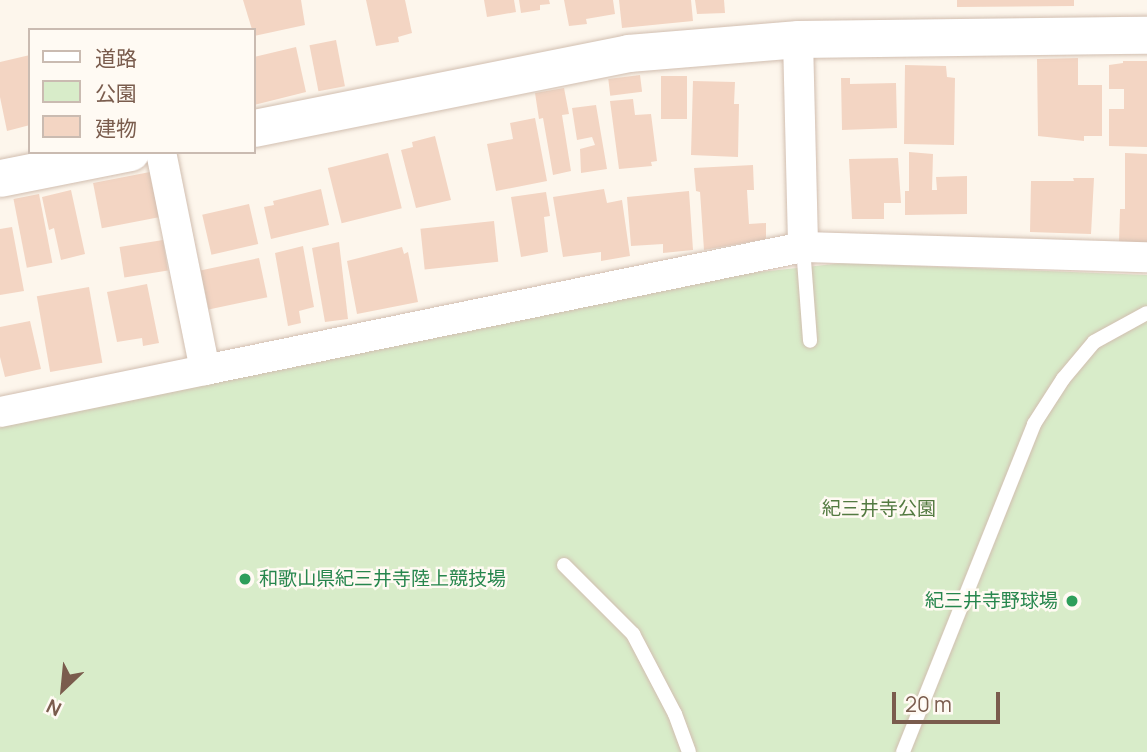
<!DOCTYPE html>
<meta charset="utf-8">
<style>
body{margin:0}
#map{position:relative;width:1147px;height:752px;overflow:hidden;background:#fdf6ec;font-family:Manrope,"Noto Sans JP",sans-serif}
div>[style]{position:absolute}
.green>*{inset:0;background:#d8ecc9}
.building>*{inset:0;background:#f3d5c3;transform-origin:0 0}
.roads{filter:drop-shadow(0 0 2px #d1beb0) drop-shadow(0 0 2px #d1beb0)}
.service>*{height:14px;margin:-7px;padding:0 7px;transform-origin:7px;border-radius:7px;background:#fff}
.minor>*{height:30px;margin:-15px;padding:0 15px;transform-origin:15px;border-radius:15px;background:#fff}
.tertiary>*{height:37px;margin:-18.5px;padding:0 18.5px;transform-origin:18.5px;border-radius:18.5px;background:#fff}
.dots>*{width:19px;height:19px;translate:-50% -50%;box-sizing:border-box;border:4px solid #fffaf3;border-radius:50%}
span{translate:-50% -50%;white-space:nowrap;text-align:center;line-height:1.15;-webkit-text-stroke:5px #fffaf3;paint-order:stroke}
.park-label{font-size:19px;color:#537a41}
.leisure-label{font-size:19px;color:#27864d}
.left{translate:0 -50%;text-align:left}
.right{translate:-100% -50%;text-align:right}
.legend{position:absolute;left:28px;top:28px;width:228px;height:126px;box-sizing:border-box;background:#fffaf3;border:2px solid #cabbb1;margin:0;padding:9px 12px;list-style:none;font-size:21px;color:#7a5c4d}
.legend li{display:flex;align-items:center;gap:14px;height:35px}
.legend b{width:35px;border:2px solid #cabbb1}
.north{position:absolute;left:28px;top:654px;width:70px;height:70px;-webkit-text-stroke:5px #fffaf3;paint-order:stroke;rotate:206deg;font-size:19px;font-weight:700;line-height:28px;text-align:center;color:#7a5c4d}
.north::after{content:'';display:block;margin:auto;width:24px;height:32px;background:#7a5c4d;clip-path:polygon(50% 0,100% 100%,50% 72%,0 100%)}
.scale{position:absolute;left:892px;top:692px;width:108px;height:32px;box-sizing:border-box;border:4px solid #7a5c4d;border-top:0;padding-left:9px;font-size:21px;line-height:24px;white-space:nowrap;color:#7a5c4d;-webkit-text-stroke:5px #fffaf3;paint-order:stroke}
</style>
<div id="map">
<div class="green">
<div style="clip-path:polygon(843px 263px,1147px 275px,1147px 752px,0 752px,0 427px,751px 273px)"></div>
</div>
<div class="building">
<div style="clip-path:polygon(243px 0,301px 0,305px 25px,254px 36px)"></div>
<div style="clip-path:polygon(366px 0,405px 0,412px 33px,398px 37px,399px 42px,376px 46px)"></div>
<div style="clip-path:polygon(484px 0,514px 0,516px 12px,487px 17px)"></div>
<div style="clip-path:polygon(519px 0,549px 0,550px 4px,540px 5px,540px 10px,521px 13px)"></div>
<div style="clip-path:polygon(564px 0,613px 0,615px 14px,586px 19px,587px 24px,569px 26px)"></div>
<div style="clip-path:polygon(619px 0,691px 0,693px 21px,622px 28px)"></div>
<div style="clip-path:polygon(695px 0,724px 0,725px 13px,697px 14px)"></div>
<div style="clip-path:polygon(957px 0,1074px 0,1074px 6px,957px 7px)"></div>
<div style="left:336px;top:40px;width:47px;height:27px;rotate:79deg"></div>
<div style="clip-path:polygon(296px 47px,306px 92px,254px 105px,254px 57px)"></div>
<div style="clip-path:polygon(30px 55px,30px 125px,7px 131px,0 97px,0 62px)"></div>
<div style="clip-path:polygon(1078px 58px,1078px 85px,1102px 85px,1102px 136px,1084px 136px,1084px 141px,1038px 136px,1037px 59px)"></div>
<div style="clip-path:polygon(1123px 61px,1147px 61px,1147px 147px,1109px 146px,1109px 109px,1124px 109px,1124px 89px,1109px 89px,1109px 65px,1123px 63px)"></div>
<div style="clip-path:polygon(905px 65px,946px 66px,947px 77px,955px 78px,954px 145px,904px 144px)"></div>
<div style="left:640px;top:75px;width:17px;height:32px;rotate:83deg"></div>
<div style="left:687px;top:76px;width:43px;height:26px;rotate:90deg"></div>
<div style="clip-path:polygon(841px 78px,850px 78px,850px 84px,896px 83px,897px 128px,842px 130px)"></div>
<div style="clip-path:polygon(693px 81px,735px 82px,734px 104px,739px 104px,738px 157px,691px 155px)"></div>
<div style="clip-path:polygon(564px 88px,569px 114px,562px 115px,571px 171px,553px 175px,543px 118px,539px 119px,535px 93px)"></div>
<div style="clip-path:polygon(633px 99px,635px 115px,651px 114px,657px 161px,651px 162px,652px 166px,619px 169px,610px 101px)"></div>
<div style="clip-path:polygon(596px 105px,607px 169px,581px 173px,580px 149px,595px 145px,592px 137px,577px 140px,572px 108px)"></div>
<div style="clip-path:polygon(535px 118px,547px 181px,496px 191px,487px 144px,513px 139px,510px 123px)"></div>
<div style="clip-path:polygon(435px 136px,451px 200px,416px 208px,401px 150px,413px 147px,412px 142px)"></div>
<div style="clip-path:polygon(909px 152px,933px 154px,932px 190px,937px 190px,936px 177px,967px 176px,967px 214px,905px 215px,905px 191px,909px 191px)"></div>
<div style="left:388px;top:153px;width:57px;height:62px;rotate:76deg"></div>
<div style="clip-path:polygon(1125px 153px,1147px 154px,1147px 244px,1119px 242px,1120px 209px,1125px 209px)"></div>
<div style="clip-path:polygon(898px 158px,901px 203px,884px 203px,884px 219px,852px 219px,849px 159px)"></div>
<div style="clip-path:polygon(753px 165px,754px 190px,747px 190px,749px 224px,766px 223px,766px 239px,704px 250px,700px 192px,696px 191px,694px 168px)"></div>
<div style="left:150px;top:172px;width:46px;height:58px;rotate:79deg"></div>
<div style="clip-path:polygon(1073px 178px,1094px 178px,1091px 234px,1030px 232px,1031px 181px,1074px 181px)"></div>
<div style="clip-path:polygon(321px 189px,329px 225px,271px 239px,264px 207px,274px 205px,273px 201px)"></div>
<div style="clip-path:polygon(604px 189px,607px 203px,622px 200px,630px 256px,601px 261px,601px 252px,563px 257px,553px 197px)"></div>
<div style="clip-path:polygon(71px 190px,85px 254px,61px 260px,54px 228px,49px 230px,42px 197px)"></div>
<div style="clip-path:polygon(689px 191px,693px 250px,663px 253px,663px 244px,631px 246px,627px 197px)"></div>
<div style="clip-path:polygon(546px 192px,550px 216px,544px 217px,548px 252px,521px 257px,511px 197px)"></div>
<div style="left:39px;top:194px;width:70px;height:26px;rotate:79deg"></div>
<div style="left:249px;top:204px;width:41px;height:48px;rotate:77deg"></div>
<div style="left:494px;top:221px;width:41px;height:74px;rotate:84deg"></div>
<div style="clip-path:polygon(12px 227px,24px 291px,0 295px,0 229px)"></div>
<div style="left:163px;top:240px;width:31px;height:44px;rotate:81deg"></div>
<div style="clip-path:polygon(339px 242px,348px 319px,325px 322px,312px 248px)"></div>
<div style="clip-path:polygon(303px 246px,314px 307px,299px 311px,301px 323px,288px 326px,275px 253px)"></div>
<div style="clip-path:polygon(402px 247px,404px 254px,408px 252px,418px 302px,357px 314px,347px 261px)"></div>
<div style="left:259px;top:258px;width:40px;height:60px;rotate:78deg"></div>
<div style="clip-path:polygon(147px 284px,159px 343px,143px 346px,142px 338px,117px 342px,107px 292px)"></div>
<div style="left:89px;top:287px;width:77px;height:53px;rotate:80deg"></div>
<div style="clip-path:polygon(30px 321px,41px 369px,5px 377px,0 357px,0 327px)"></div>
</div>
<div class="roads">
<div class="service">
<div style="left:803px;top:247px;width:94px;rotate:85.7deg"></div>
<div style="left:564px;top:565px;width:98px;rotate:45deg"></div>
<div style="left:633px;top:634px;width:90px;rotate:62.3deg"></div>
<div style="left:675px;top:714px;width:40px;rotate:69.8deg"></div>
<div style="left:903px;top:752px;width:353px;rotate:-68.2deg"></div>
<div style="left:1034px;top:424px;width:54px;rotate:-57.2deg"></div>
<div style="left:1063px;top:379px;width:48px;rotate:-50deg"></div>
<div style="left:1094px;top:342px;width:60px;rotate:-28.7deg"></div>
</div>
<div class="minor">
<div style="left:798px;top:39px;width:208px;rotate:88.6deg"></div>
<div style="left:803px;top:247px;width:344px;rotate:1.7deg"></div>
<div style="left:205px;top:370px;width:611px;rotate:-11.62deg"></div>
<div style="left:0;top:412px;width:209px;rotate:-11.6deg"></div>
<div style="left:205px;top:370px;width:222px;rotate:-101.4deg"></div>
</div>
<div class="tertiary">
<div style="left:254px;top:128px;width:381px;rotate:-11.3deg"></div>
<div style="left:628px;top:53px;width:171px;rotate:-4.7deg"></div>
<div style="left:798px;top:39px;width:349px;rotate:-0.7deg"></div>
<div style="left:0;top:178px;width:133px;rotate:-11.3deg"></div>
</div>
</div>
<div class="dots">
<div style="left:245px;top:579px;background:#2e9e5b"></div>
<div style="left:1072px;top:601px;background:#2e9e5b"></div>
</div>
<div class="park-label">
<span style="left:879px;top:509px">紀三井寺公園</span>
</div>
<div class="leisure-label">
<span class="left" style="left:259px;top:579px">和歌山県紀三井寺陸上競技場</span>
<span class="right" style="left:1058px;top:601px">紀三井寺野球場</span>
</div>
<ul class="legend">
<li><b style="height:9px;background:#fff"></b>道路</li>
<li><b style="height:19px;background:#d8ecc9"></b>公園</li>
<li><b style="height:19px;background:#f3d5c3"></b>建物</li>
</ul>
<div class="north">N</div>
<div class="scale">20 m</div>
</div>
